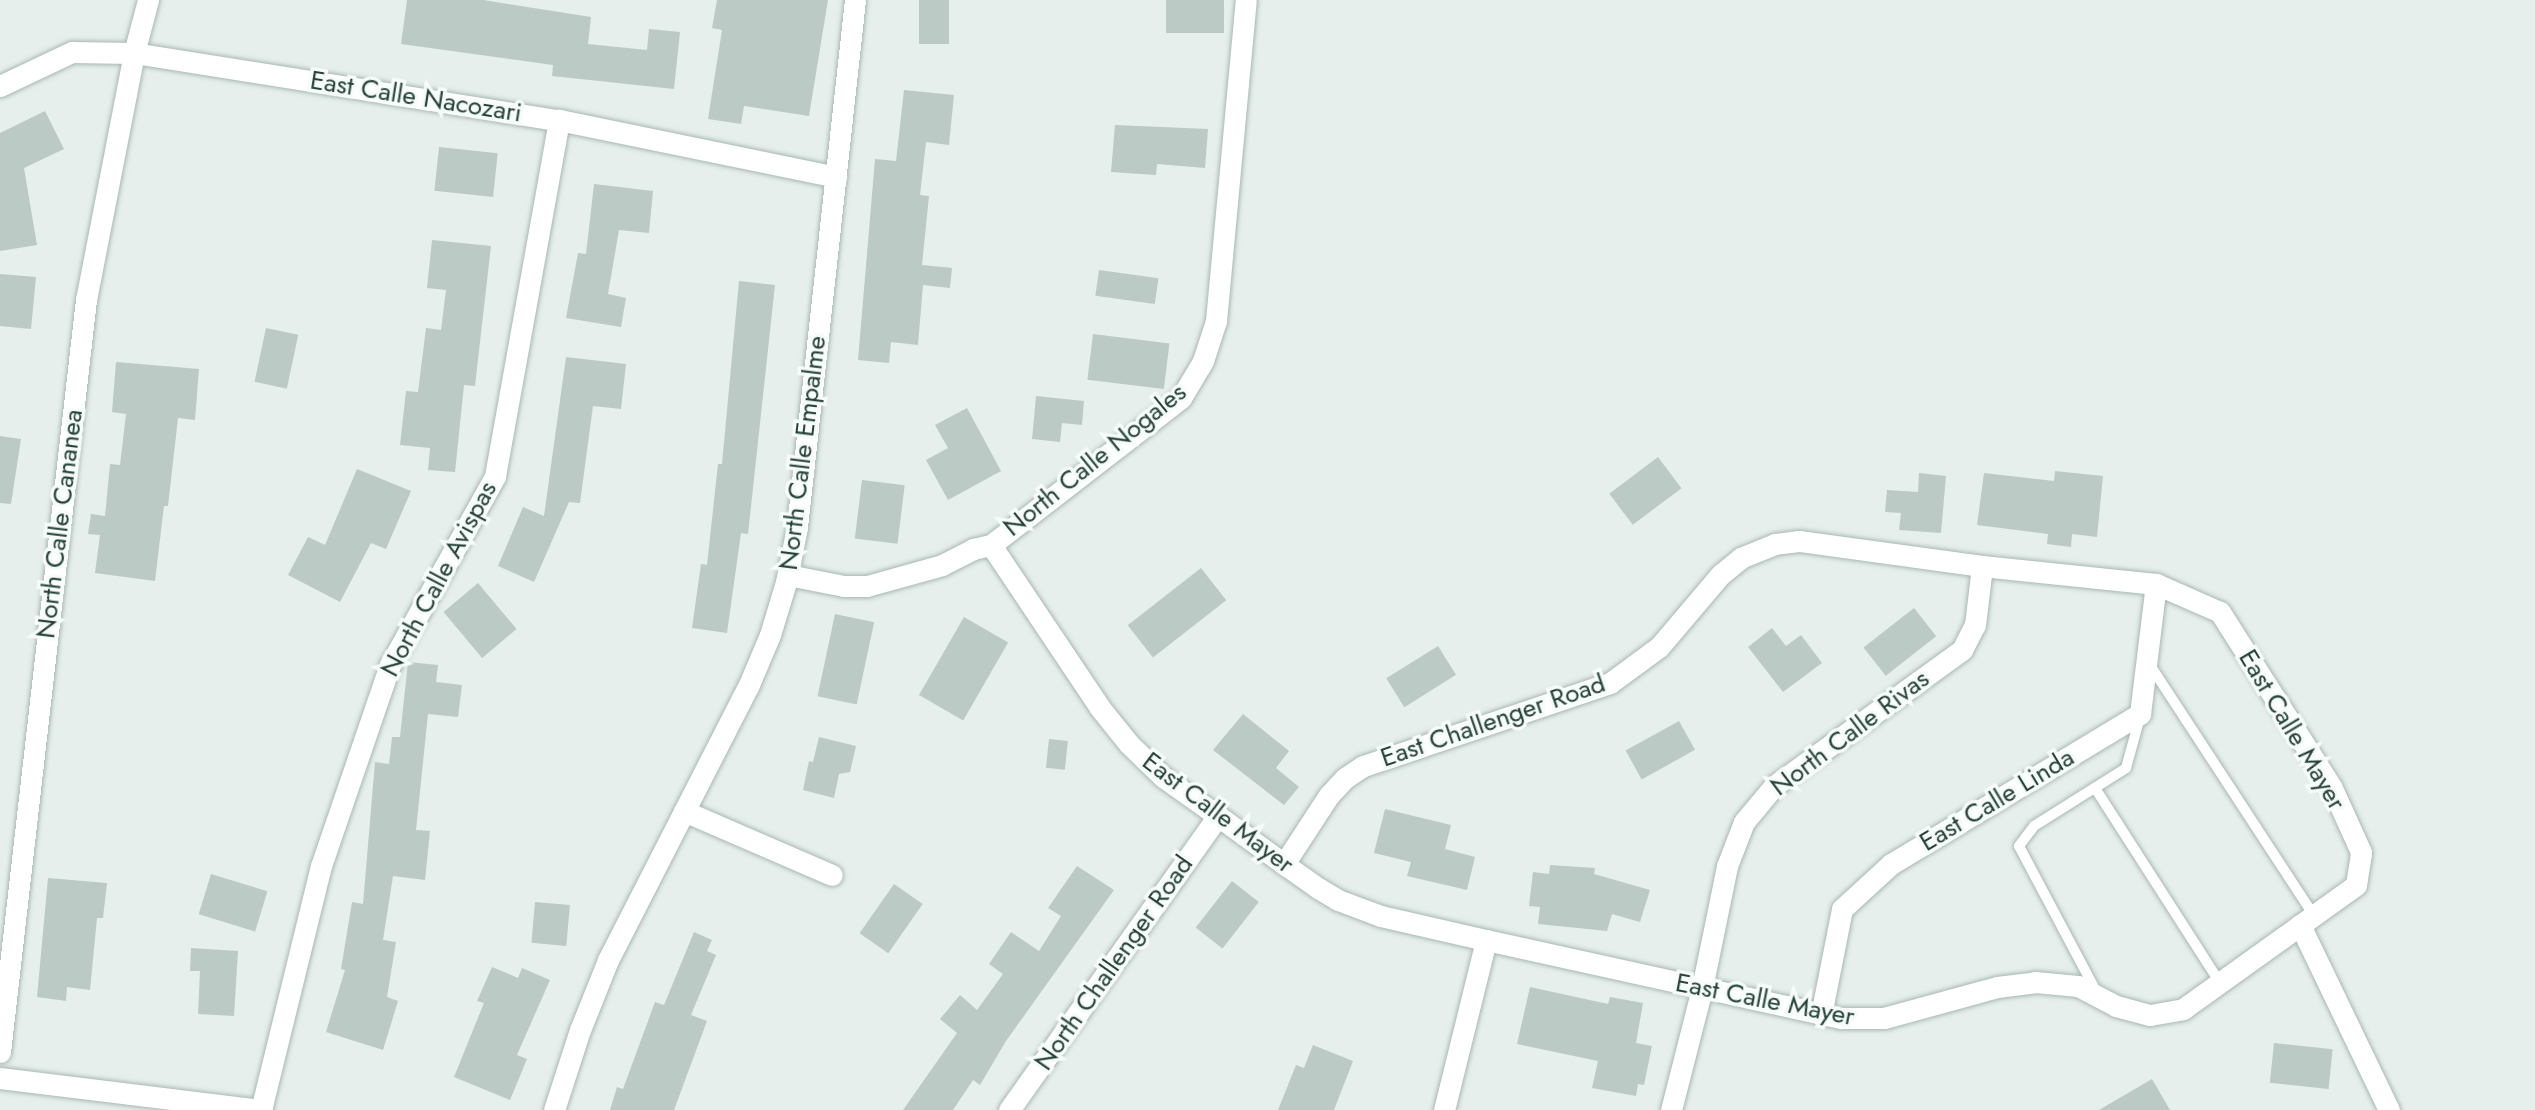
<!DOCTYPE html>
<style>
body{margin:0}
#map{position:relative;width:2535px;height:1110px;overflow:hidden;background:#e6efeb;font-family:Jost,sans-serif}
div>[style]{position:absolute}
.building>*{inset:0;background:#bbcac4;transform-origin:0 0}
.roads{filter:drop-shadow(0 0 2px #a8b8b2) drop-shadow(0 0 2px #a8b8b2)}
.service>*{height:10px;margin:-5px;padding:0 5px;transform-origin:5px;border-radius:5px;background:#fff}
.minor>*{height:21px;margin:-10.5px;padding:0 10.5px;transform-origin:10.5px;border-radius:10.5px;background:#fff}
.tertiary>*{height:21px;margin:-10.5px;padding:0 10.5px;transform-origin:10.5px;border-radius:10.5px;background:#fff}
span{translate:-50% -50%;white-space:nowrap;text-align:center;line-height:1.15;-webkit-text-stroke:7px #f7fbf9;paint-order:stroke}
.street-label{font-size:26px;color:#24423a}
</style>
<div id="map">
<div class="building">
<div style="clip-path:polygon(407px 0,483px 0,591px 17px,588px 44px,647px 50px,649px 29px,680px 32px,674px 89px,552px 76px,553px 65px,401px 44px)"></div>
<div style="clip-path:polygon(717px 0,828px 0,809px 116px,744px 106px,741px 124px,708px 119px,722px 30px,712px 28px)"></div>
<div style="left:919px;top:0;width:30px;height:44px"></div>
<div style="left:1166px;top:0;width:58px;height:33px"></div>
<div style="clip-path:polygon(904px 90px,954px 95px,949px 145px,926px 142px,920px 195px,929px 196px,922px 265px,952px 268px,950px 288px,923px 285px,918px 345px,891px 342px,889px 363px,858px 360px,875px 159px,896px 161px)"></div>
<div style="clip-path:polygon(45px 111px,64px 149px,24px 168px,37px 245px,0 251px,0 133px)"></div>
<div style="clip-path:polygon(1115px 125px,1208px 129px,1205px 168px,1157px 164px,1156px 175px,1111px 172px)"></div>
<div style="left:439px;top:147px;width:59px;height:44px;rotate:6deg"></div>
<div style="clip-path:polygon(594px 184px,653px 191px,649px 233px,619px 230px,608px 294px,626px 298px,621px 327px,566px 318px,578px 253px,586px 254px)"></div>
<div style="clip-path:polygon(432px 240px,491px 246px,475px 386px,464px 385px,455px 472px,428px 470px,430px 448px,400px 445px,406px 391px,418px 392px,426px 328px,441px 330px,446px 290px,427px 288px)"></div>
<div style="left:1099px;top:270px;width:60px;height:26px;rotate:8deg"></div>
<div style="clip-path:polygon(0 274px,36px 277px,31px 329px,0 326px)"></div>
<div style="clip-path:polygon(739px 281px,775px 285px,748px 534px,741px 533px,727px 633px,692px 628px,701px 564px,707px 565px,718px 464px,722px 464px)"></div>
<div style="left:266px;top:328px;width:33px;height:55px;rotate:12deg"></div>
<div style="left:1093px;top:334px;width:77px;height:46px;rotate:7deg"></div>
<div style="clip-path:polygon(566px 357px,626px 364px,621px 409px,593px 406px,580px 503px,569px 502px,534px 582px,498px 566px,523px 507px,544px 516px)"></div>
<div style="clip-path:polygon(116px 362px,199px 369px,195px 420px,178px 418px,168px 506px,164px 506px,155px 581px,95px 573px,100px 535px,88px 534px,91px 514px,105px 516px,110px 464px,120px 465px,126px 414px,112px 412px)"></div>
<div style="clip-path:polygon(1036px 396px,1084px 401px,1082px 425px,1062px 423px,1060px 442px,1032px 439px)"></div>
<div style="clip-path:polygon(967px 408px,1001px 471px,948px 500px,926px 460px,948px 448px,935px 425px)"></div>
<div style="clip-path:polygon(0 436px,21px 439px,11px 504px,0 503px)"></div>
<div style="left:1658px;top:457px;width:39px;height:61px;rotate:53deg"></div>
<div style="clip-path:polygon(357px 469px,411px 491px,386px 549px,371px 543px,340px 602px,288px 575px,308px 537px,325px 545px)"></div>
<div style="clip-path:polygon(2055px 471px,2103px 476px,2097px 537px,2072px 534px,2071px 547px,2047px 544px,2048px 534px,1977px 525px,1984px 473px,2054px 481px)"></div>
<div style="clip-path:polygon(1919px 473px,1946px 476px,1941px 533px,1899px 530px,1901px 513px,1885px 512px,1887px 490px,1918px 492px)"></div>
<div style="left:862px;top:480px;width:43px;height:59px;rotate:7deg"></div>
<div style="left:1201px;top:568px;width:41px;height:93px;rotate:52deg"></div>
<div style="left:478px;top:583px;width:60px;height:45px;rotate:50deg"></div>
<div style="left:1914px;top:608px;width:36px;height:64px;rotate:52deg"></div>
<div style="left:835px;top:614px;width:40px;height:84px;rotate:12deg"></div>
<div style="left:964px;top:617px;width:51px;height:90px;rotate:30deg"></div>
<div style="clip-path:polygon(1772px 628px,1786px 646px,1801px 635px,1822px 663px,1783px 692px,1748px 647px)"></div>
<div style="left:1438px;top:646px;width:34px;height:61px;rotate:58deg"></div>
<div style="clip-path:polygon(408px 662px,438px 665px,436px 682px,462px 685px,458px 717px,428px 714px,416px 830px,430px 831px,425px 880px,393px 876px,383px 940px,396px 942px,387px 997px,398px 1001px,383px 1050px,326px 1032px,345px 970px,341px 969px,352px 902px,363px 904px,375px 762px,389px 764px,392px 737px,400px 737px)"></div>
<div style="clip-path:polygon(1243px 714px,1289px 751px,1276px 768px,1299px 787px,1284px 805px,1213px 750px)"></div>
<div style="left:1679px;top:721px;width:33px;height:61px;rotate:61deg"></div>
<div style="clip-path:polygon(819px 737px,856px 746px,850px 772px,839px 774px,834px 798px,803px 790px,809px 761px,813px 762px)"></div>
<div style="left:1049px;top:739px;width:19px;height:29px;rotate:6deg"></div>
<div style="clip-path:polygon(1385px 809px,1451px 825px,1445px 849px,1475px 857px,1467px 890px,1407px 876px,1411px 862px,1374px 853px)"></div>
<div style="clip-path:polygon(1550px 865px,1595px 868px,1594px 874px,1650px 890px,1640px 922px,1612px 914px,1607px 931px,1538px 924px,1540px 907px,1529px 906px,1533px 872px,1549px 874px)"></div>
<div style="clip-path:polygon(1077px 866px,1114px 890px,1006px 1041px,980px 1085px,973px 1080px,953px 1110px,903px 1110px,957px 1033px,940px 1019px,960px 995px,977px 1010px,1003px 974px,989px 964px,1011px 932px,1039px 951px,1061px 916px,1048px 908px)"></div>
<div style="left:211px;top:874px;width:59px;height:42px;rotate:17deg"></div>
<div style="clip-path:polygon(48px 878px,107px 883px,103px 918px,97px 918px,90px 990px,67px 987px,66px 1001px,37px 997px)"></div>
<div style="left:1232px;top:881px;width:34px;height:59px;rotate:38deg"></div>
<div style="left:894px;top:884px;width:35px;height:60px;rotate:35deg"></div>
<div style="left:535px;top:902px;width:35px;height:41px;rotate:5deg"></div>
<div style="clip-path:polygon(694px 932px,712px 940px,707px 951px,716px 955px,691px 1015px,707px 1021px,674px 1110px,610px 1110px,617px 1087px,623px 1089px,655px 1002px,664px 1005px)"></div>
<div style="clip-path:polygon(191px 948px,238px 951px,234px 1016px,198px 1014px,200px 971px,190px 971px)"></div>
<div style="clip-path:polygon(492px 967px,518px 978px,522px 968px,550px 980px,517px 1055px,527px 1059px,510px 1100px,454px 1077px,484px 1003px,477px 1001px)"></div>
<div style="clip-path:polygon(1530px 987px,1608px 1004px,1610px 997px,1643px 1003px,1636px 1043px,1652px 1046px,1644px 1085px,1638px 1084px,1636px 1096px,1592px 1088px,1598px 1061px,1517px 1044px)"></div>
<div style="left:2274px;top:1043px;width:59px;height:40px;rotate:6deg"></div>
<div style="clip-path:polygon(1313px 1045px,1353px 1061px,1334px 1110px,1278px 1110px,1296px 1065px,1304px 1068px)"></div>
<div style="clip-path:polygon(2152px 1079px,2170px 1110px,2099px 1110px)"></div>
</div>
<div class="roads">
<div class="service">
<div style="left:2148px;top:662px;width:303px;rotate:56.8deg"></div>
<div style="left:2095px;top:788px;width:232px;rotate:57.3deg"></div>
<div style="left:2096px;top:991px;width:164px;rotate:-118deg"></div>
<div style="left:2019px;top:846px;width:25px;rotate:-53deg"></div>
<div style="left:2034px;top:826px;width:109px;rotate:-32.2deg"></div>
<div style="left:2126px;top:768px;width:53px;rotate:-74.6deg"></div>
</div>
<div class="minor">
<div style="left:0;top:86px;width:80px;rotate:-25.3deg"></div>
<div style="left:72px;top:52px;width:62px;rotate:0.9deg"></div>
<div style="left:134px;top:53px;width:430px;rotate:9deg"></div>
<div style="left:559px;top:120px;width:283px;rotate:11.6deg"></div>
<div style="left:991px;top:545px;width:196px;rotate:56.2deg"></div>
<div style="left:1100px;top:708px;width:46px;rotate:51.1deg"></div>
<div style="left:1129px;top:744px;width:47px;rotate:44.1deg"></div>
<div style="left:1163px;top:777px;width:67px;rotate:35.3deg"></div>
<div style="left:1218px;top:816px;width:82px;rotate:36deg"></div>
<div style="left:1284px;top:864px;width:42px;rotate:35.2deg"></div>
<div style="left:1318px;top:888px;width:23px;rotate:31deg"></div>
<div style="left:1338px;top:900px;width:46px;rotate:20.4deg"></div>
<div style="left:1381px;top:916px;width:108px;rotate:12.9deg"></div>
<div style="left:1486px;top:940px;width:364px;rotate:12.4deg"></div>
<div style="left:1842px;top:1018px;width:42px"></div>
<div style="left:1884px;top:1018px;width:117px;rotate:-15.3deg"></div>
<div style="left:1997px;top:987px;width:38px;rotate:-7deg"></div>
<div style="left:2035px;top:982px;width:43px;rotate:5.3deg"></div>
<div style="left:2078px;top:986px;width:43px;rotate:27.8deg"></div>
<div style="left:2116px;top:1006px;width:35px;rotate:15deg"></div>
<div style="left:2150px;top:1015px;width:34px;rotate:-10deg"></div>
<div style="left:2183px;top:1009px;width:213px;rotate:-35.6deg"></div>
<div style="left:2356px;top:885px;width:33px;rotate:-81deg"></div>
<div style="left:2361px;top:852px;width:70px;rotate:-114.4deg"></div>
<div style="left:2332px;top:788px;width:209px;rotate:-122.5deg"></div>
<div style="left:2220px;top:612px;width:70px;rotate:-156.4deg"></div>
<div style="left:2156px;top:584px;width:175px;rotate:-174.1deg"></div>
<div style="left:1982px;top:566px;width:185px;rotate:-172.2deg"></div>
<div style="left:1799px;top:541px;width:24px;rotate:173deg"></div>
<div style="left:1775px;top:544px;width:37px;rotate:158deg"></div>
<div style="left:1741px;top:558px;width:26px;rotate:141deg"></div>
<div style="left:1721px;top:574px;width:96px;rotate:130.3deg"></div>
<div style="left:1659px;top:647px;width:61px;rotate:143.7deg"></div>
<div style="left:1610px;top:683px;width:261px;rotate:161.4deg"></div>
<div style="left:1363px;top:766px;width:22px;rotate:146deg"></div>
<div style="left:1345px;top:778px;width:23px;rotate:133deg"></div>
<div style="left:1329px;top:795px;width:82px;rotate:123.1deg"></div>
<div style="left:788px;top:575px;width:57px;rotate:11.1deg"></div>
<div style="left:844px;top:586px;width:23px"></div>
<div style="left:867px;top:586px;width:78px;rotate:-15.6deg"></div>
<div style="left:942px;top:565px;width:35px;rotate:-27deg"></div>
<div style="left:973px;top:549px;width:18px;rotate:-13deg"></div>
<div style="left:991px;top:545px;width:240px;rotate:-37.7deg"></div>
<div style="left:1181px;top:398px;width:43px;rotate:-59.3deg"></div>
<div style="left:1203px;top:361px;width:42px;rotate:-72deg"></div>
<div style="left:1216px;top:321px;width:322px;rotate:-84.7deg"></div>
<div style="left:684px;top:811px;width:161px;rotate:23.4deg"></div>
<div style="left:2300px;top:925px;width:205px;rotate:64.3deg"></div>
<div style="left:1821px;top:1015px;width:108px;rotate:-78.8deg"></div>
<div style="left:1842px;top:909px;width:67px;rotate:-42.6deg"></div>
<div style="left:1891px;top:864px;width:291px;rotate:-31.1deg"></div>
<div style="left:2140px;top:714px;width:131px;rotate:-83deg"></div>
<div style="left:0;top:1052px;width:757px;rotate:-83.48deg"></div>
<div style="left:86px;top:300px;width:252px;rotate:-79deg"></div>
<div style="left:134px;top:53px;width:55px;rotate:-75.2deg"></div>
<div style="left:261px;top:1110px;width:251px;rotate:-76.2deg"></div>
<div style="left:321px;top:866px;width:213px;rotate:-71.1deg"></div>
<div style="left:390px;top:665px;width:216px;rotate:-60.9deg"></div>
<div style="left:495px;top:476px;width:362px;rotate:-79.8deg"></div>
<div style="left:554px;top:1110px;width:84px;rotate:-72deg"></div>
<div style="left:580px;top:1030px;width:75px;rotate:-68.2deg"></div>
<div style="left:608px;top:960px;width:307px;rotate:-62.9deg"></div>
<div style="left:748px;top:687px;width:56px;rotate:-67.1deg"></div>
<div style="left:770px;top:635px;width:55px;rotate:-73.2deg"></div>
<div style="left:786px;top:582px;width:56px;rotate:-78.7deg"></div>
<div style="left:797px;top:527px;width:530px;rotate:-83.72deg"></div>
<div style="left:1009px;top:1110px;width:361px;rotate:-54.6deg"></div>
<div style="left:1444px;top:1110px;width:175px;rotate:-76.1deg"></div>
<div style="left:1671px;top:1110px;width:126px;rotate:-75.7deg"></div>
<div style="left:1702px;top:988px;width:125px;rotate:-78.4deg"></div>
<div style="left:1727px;top:866px;width:47px;rotate:-68.9deg"></div>
<div style="left:1744px;top:822px;width:47px;rotate:-50.2deg"></div>
<div style="left:1774px;top:786px;width:232px;rotate:-35.9deg"></div>
<div style="left:1962px;top:650px;width:28px;rotate:-63deg"></div>
<div style="left:1975px;top:625px;width:59px;rotate:-83.2deg"></div>
</div>
<div class="tertiary">
<div style="left:0;top:1078px;width:264px;rotate:7deg"></div>
</div>
</div>
<div class="street-label">
<span style="left:416px;top:97px;rotate:9deg">East Calle Nacozari</span>
<span style="left:803px;top:453px;rotate:-83deg">North Calle Empalme</span>
<span style="left:1095px;top:460px;rotate:-39deg">North Calle Nogales</span>
<span style="left:60px;top:524px;rotate:-83deg">North Calle Cananea</span>
<span style="left:439px;top:579px;rotate:-62deg">North Calle Avispas</span>
<span style="left:1493px;top:721px;rotate:-19deg">East Challenger Road</span>
<span style="left:2292px;top:730px;rotate:59deg">East Calle Mayer</span>
<span style="left:1850px;top:733px;rotate:-37deg">North Calle Rivas</span>
<span style="left:1997px;top:800px;rotate:-31deg">East Calle Linda</span>
<span style="left:1218px;top:813px;rotate:37deg">East Calle Mayer</span>
<span style="left:1114px;top:963px;rotate:-55deg">North Challenger Road</span>
<span style="left:1765px;top:1000px;rotate:11deg">East Calle Mayer</span>
</div>
</div>
